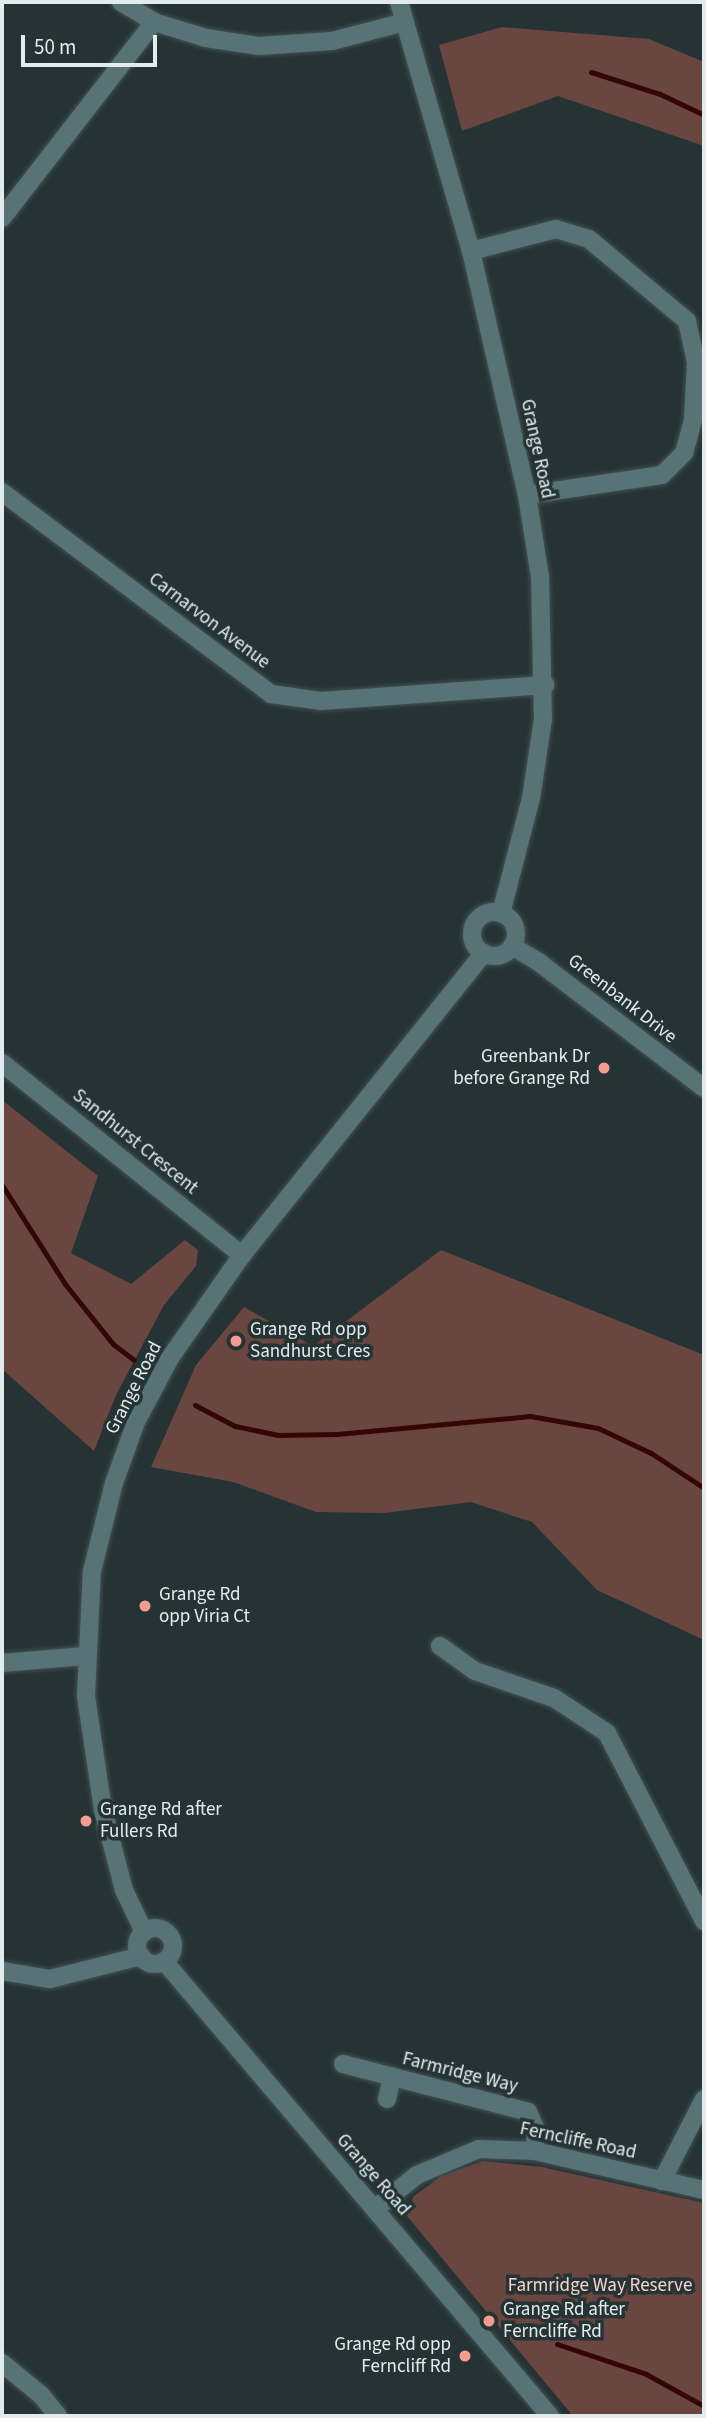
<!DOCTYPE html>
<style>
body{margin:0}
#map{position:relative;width:706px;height:2418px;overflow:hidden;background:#253334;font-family:"Source Sans 3",sans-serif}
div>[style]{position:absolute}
.green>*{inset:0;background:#6a4641}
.stream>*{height:5px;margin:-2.5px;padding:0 2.5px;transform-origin:2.5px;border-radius:2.5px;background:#340706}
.roads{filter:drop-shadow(0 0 2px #435152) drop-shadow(0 0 2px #435152)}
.minor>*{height:18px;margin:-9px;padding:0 9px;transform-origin:9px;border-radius:9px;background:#587375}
.minor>.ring{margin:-9px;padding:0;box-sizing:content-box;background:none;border:18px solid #587375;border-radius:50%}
.dots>*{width:19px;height:19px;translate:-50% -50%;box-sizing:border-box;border:4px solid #253334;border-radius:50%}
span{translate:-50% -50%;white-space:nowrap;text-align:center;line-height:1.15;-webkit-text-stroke:7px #253334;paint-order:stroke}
.street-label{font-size:19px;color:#e3eced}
.poi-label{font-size:19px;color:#e3eced}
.right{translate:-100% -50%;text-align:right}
.left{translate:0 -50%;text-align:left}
.park-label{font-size:19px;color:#f4d1cc}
.frame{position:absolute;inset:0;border:4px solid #e3eced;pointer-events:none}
.scale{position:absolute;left:21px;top:35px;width:136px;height:32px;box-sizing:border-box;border:4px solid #e3eced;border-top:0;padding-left:9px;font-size:21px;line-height:24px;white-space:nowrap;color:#e3eced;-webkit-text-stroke:5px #253334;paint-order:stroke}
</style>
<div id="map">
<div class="green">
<div style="clip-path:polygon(502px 27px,649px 39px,704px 62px,704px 146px,558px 96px,462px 131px,439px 45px)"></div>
<div style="clip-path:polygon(2px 1100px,98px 1176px,71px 1253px,131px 1284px,185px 1240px,198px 1250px,196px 1266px,164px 1305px,116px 1395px,94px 1451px,2px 1369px)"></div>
<div style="clip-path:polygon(441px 1250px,704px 1355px,704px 1640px,597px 1590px,532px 1522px,471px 1502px,384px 1513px,316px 1512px,233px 1482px,151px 1467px,196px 1365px,244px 1307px,313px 1346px)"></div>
<div style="clip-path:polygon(483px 2161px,542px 2167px,704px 2203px,704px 2416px,573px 2416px,407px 2216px,413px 2197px,441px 2176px)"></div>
</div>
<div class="stream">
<div style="left:591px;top:72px;width:72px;rotate:17.7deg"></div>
<div style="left:660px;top:94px;width:49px;rotate:25.5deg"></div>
<div style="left:2px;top:1185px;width:117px;rotate:57.5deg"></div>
<div style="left:65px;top:1284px;width:77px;rotate:51.3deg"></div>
<div style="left:113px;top:1344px;width:26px;rotate:37deg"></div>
<div style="left:195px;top:1405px;width:45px;rotate:27.7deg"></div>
<div style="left:235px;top:1426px;width:44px;rotate:11.8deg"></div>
<div style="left:278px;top:1435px;width:59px;rotate:-1deg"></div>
<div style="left:337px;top:1434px;width:194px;rotate:-5.3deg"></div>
<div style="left:530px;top:1416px;width:69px;rotate:10deg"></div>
<div style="left:598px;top:1428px;width:59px;rotate:25.3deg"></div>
<div style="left:651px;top:1453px;width:64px;rotate:33.4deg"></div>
<div style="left:557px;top:2344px;width:94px;rotate:18.6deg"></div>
<div style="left:646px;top:2374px;width:66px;rotate:28.9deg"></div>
</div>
<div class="roads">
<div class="minor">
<div style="left:121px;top:2px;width:39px;rotate:31deg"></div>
<div style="left:154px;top:22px;width:54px;rotate:17.1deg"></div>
<div style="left:206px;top:38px;width:54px;rotate:8.6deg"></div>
<div style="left:259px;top:46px;width:73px;rotate:-3.9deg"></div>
<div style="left:332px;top:41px;width:75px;rotate:-14.6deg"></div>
<div style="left:399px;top:2px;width:259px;rotate:73.9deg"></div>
<div style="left:471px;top:251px;width:250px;rotate:77.1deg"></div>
<div style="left:527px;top:495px;width:83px;rotate:81deg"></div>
<div style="left:540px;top:577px;width:142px;rotate:88.8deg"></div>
<div style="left:543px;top:719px;width:80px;rotate:98.6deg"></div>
<div style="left:531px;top:798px;width:119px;rotate:104.6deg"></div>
<div style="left:2px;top:218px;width:248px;rotate:-52.2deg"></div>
<div style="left:471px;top:251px;width:88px;rotate:-14.5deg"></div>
<div style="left:556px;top:229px;width:34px;rotate:17deg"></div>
<div style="left:589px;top:239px;width:128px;rotate:39.9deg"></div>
<div style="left:687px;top:321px;width:42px;rotate:77.6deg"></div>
<div style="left:696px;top:362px;width:58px;rotate:93deg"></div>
<div style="left:693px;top:420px;width:34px;rotate:105deg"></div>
<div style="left:684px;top:453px;width:31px;rotate:135deg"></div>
<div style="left:662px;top:475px;width:136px;rotate:171.6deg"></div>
<div style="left:2px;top:492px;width:336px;rotate:36.9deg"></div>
<div style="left:271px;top:694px;width:50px;rotate:8deg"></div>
<div style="left:321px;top:701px;width:225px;rotate:-4.1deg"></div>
<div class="ring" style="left:472px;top:912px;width:26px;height:26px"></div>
<div style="left:512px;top:946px;width:33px;rotate:31deg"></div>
<div style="left:540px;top:963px;width:206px;rotate:37.3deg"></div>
<div style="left:2px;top:1063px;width:307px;rotate:38.7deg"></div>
<div style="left:440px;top:1646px;width:43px;rotate:35.5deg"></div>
<div style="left:475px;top:1671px;width:83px;rotate:18.9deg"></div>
<div style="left:554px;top:1698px;width:64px;rotate:33.4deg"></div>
<div style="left:607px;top:1733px;width:212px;rotate:62.7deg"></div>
<div style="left:2px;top:1663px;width:83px;rotate:-4.8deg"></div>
<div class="ring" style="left:137px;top:1928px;width:18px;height:18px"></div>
<div style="left:144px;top:1932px;width:47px;rotate:-115.5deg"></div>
<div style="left:124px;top:1890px;width:83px;rotate:-104.7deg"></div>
<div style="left:103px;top:1810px;width:115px;rotate:-98.5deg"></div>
<div style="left:86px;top:1696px;width:125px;rotate:-87.3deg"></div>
<div style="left:92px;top:1571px;width:91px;rotate:-76deg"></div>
<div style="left:114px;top:1483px;width:65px;rotate:-70.2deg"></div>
<div style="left:136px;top:1422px;width:72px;rotate:-62deg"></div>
<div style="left:170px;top:1358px;width:126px;rotate:-55deg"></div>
<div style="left:242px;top:1255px;width:387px;rotate:-51.3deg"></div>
<div style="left:164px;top:1961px;width:597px;rotate:49.69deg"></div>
<div style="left:2px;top:1971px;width:49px;rotate:9.5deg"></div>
<div style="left:50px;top:1979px;width:94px;rotate:-14.2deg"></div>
<div style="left:343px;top:2064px;width:191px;rotate:14.5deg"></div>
<div style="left:528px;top:2112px;width:20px;rotate:66deg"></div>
<div style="left:536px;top:2130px;width:21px;rotate:93deg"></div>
<div style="left:387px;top:2099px;width:23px;rotate:-77deg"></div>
<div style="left:662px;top:2181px;width:92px;rotate:-62.9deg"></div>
<div style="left:375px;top:2209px;width:54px;rotate:-39deg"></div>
<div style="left:417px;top:2175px;width:67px;rotate:-22.8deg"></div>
<div style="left:479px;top:2149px;width:56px;rotate:2deg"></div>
<div style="left:535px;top:2151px;width:173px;rotate:13deg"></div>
<div style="left:2px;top:2363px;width:50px;rotate:39.4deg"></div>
<div style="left:41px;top:2395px;width:27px;rotate:51deg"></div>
</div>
</div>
<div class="dots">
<div style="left:604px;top:1068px;background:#f59c91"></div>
<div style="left:236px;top:1341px;background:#f59c91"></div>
<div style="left:145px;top:1606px;background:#f59c91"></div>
<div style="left:86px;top:1821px;background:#f59c91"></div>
<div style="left:489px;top:2321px;background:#f59c91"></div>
<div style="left:465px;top:2356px;background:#f59c91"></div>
</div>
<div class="street-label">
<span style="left:537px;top:449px;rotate:78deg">Grange Road</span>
<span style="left:209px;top:621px;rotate:37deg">Carnarvon Avenue</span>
<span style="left:622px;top:999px;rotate:38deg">Greenbank Drive</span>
<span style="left:135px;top:1142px;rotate:39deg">Sandhurst Crescent</span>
<span style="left:134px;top:1388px;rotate:-63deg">Grange Road</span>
<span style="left:460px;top:2073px;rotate:14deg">Farmridge Way</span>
<span style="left:578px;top:2141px;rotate:12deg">Ferncliffe Road</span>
<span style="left:373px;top:2175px;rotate:49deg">Grange Road</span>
</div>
<div class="poi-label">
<span class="right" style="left:590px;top:1068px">Greenbank Dr<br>before Grange Rd</span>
<span class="left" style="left:250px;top:1341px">Grange Rd opp<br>Sandhurst Cres</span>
<span class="left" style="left:159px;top:1606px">Grange Rd<br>opp Viria Ct</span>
<span class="left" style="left:100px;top:1821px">Grange Rd after<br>Fullers Rd</span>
<span class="left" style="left:503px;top:2321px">Grange Rd after<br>Ferncliffe Rd</span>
<span class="right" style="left:451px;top:2356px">Grange Rd opp<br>Ferncliff Rd</span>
</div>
<div class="park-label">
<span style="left:600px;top:2286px">Farmridge Way Reserve</span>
</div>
<div class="frame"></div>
<div class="scale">50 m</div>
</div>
